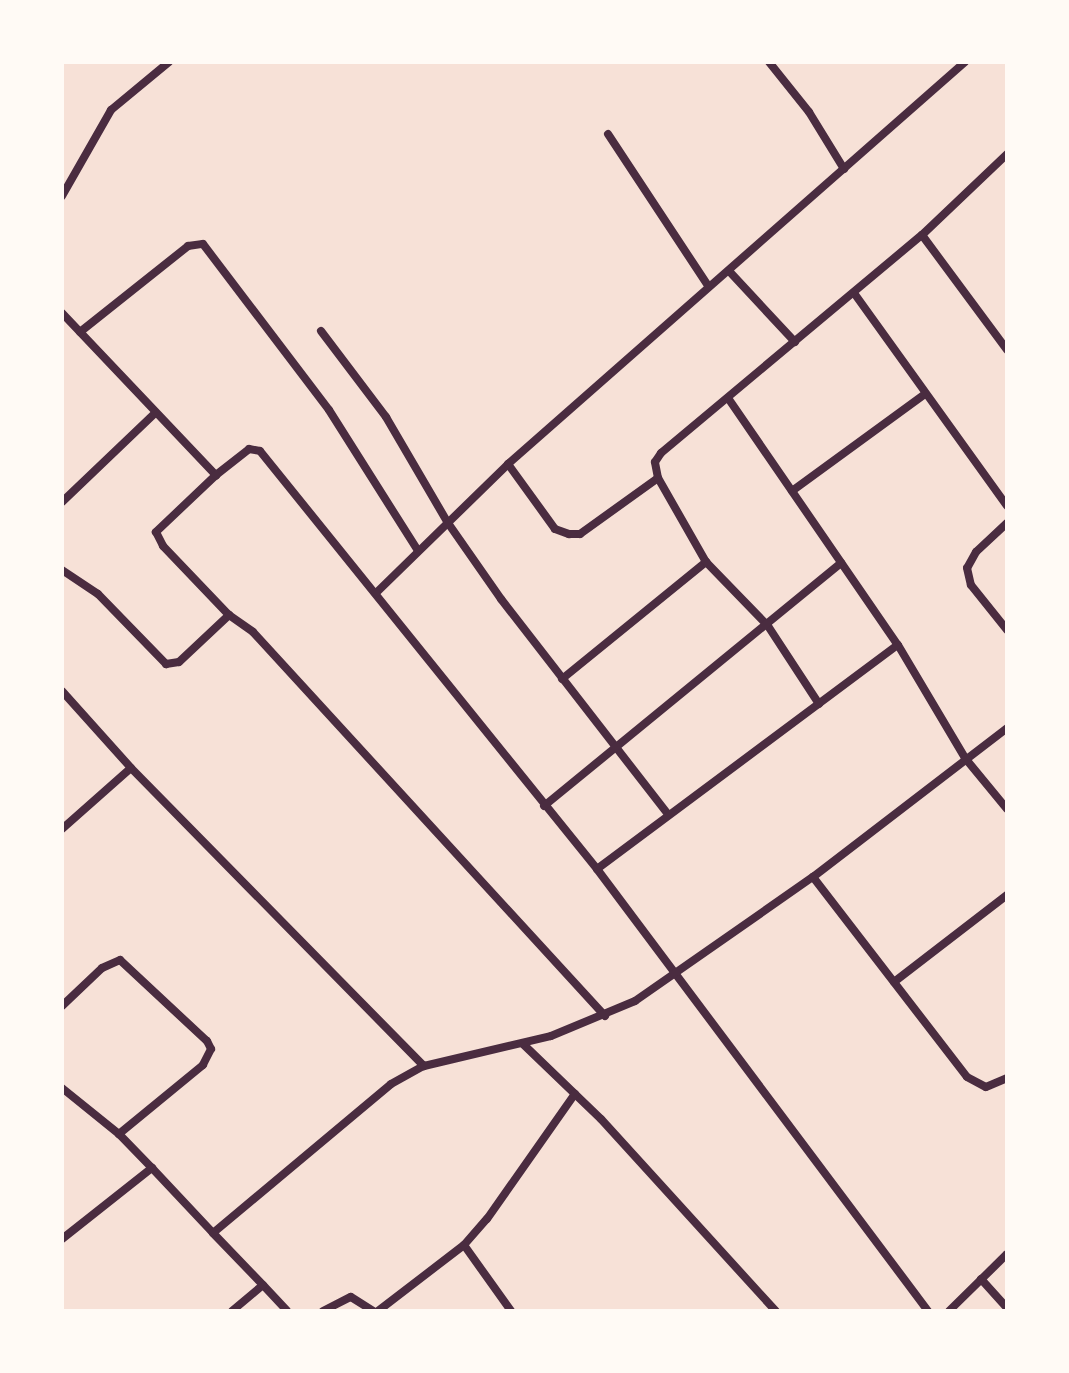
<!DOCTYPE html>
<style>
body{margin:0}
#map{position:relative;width:1069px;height:1373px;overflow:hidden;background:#f7e1d7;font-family:Commissioner,sans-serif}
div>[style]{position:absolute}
.minor>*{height:8px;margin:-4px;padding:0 4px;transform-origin:4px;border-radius:4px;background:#4a2c40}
span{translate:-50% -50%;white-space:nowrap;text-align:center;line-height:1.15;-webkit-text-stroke:8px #fffaf5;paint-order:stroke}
.frame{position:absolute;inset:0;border:64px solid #fffaf5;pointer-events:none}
</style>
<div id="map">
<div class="minor">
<div style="left:769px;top:62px;width:64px;rotate:51.3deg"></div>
<div style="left:809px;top:112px;width:67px;rotate:58.4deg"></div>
<div style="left:608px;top:134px;width:183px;rotate:56.6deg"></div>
<div style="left:62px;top:196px;width:99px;rotate:-60.3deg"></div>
<div style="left:111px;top:110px;width:75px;rotate:-39.6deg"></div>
<div style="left:922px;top:235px;width:143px;rotate:53.5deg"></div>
<div style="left:729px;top:271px;width:97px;rotate:47.1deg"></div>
<div style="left:854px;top:293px;width:262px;rotate:54.3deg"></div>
<div style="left:62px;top:313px;width:224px;rotate:46.5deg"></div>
<div style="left:216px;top:475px;width:83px;rotate:136.5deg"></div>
<div style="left:156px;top:532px;width:16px;rotate:63deg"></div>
<div style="left:163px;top:546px;width:95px;rotate:46.3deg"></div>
<div style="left:321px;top:331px;width:108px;rotate:52.9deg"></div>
<div style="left:386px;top:417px;width:123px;rotate:59.7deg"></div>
<div style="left:448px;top:523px;width:93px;rotate:55.1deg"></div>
<div style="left:501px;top:599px;width:272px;rotate:52.2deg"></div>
<div style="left:80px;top:332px;width:138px;rotate:-38.5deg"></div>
<div style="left:188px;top:246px;width:15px;rotate:-8deg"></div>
<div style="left:203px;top:244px;width:208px;rotate:52.8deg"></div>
<div style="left:329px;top:410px;width:165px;rotate:57.7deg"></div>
<div style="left:728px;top:398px;width:300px;rotate:55.5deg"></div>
<div style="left:898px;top:645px;width:131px;rotate:59.3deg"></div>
<div style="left:965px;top:758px;width:66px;rotate:50.5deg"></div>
<div style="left:508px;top:464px;width:80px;rotate:54.1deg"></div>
<div style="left:555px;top:529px;width:15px;rotate:20deg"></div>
<div style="left:569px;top:534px;width:11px"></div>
<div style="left:580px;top:534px;width:96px;rotate:-35.7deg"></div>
<div style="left:216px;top:475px;width:42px;rotate:-38.2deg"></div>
<div style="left:249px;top:449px;width:11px;rotate:10deg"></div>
<div style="left:260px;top:451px;width:537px;rotate:51.12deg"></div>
<div style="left:597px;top:869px;width:552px;rotate:53.17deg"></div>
<div style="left:792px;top:491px;width:165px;rotate:-36.1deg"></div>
<div style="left:62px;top:502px;width:129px;rotate:-43.7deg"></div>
<div style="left:1007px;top:523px;width:42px;rotate:136.9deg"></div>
<div style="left:976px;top:552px;width:18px;rotate:119deg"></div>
<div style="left:967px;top:568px;width:17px;rotate:77deg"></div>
<div style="left:971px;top:585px;width:58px;rotate:51.3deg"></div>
<div style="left:62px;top:570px;width:43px;rotate:33.7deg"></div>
<div style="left:98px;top:594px;width:98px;rotate:45.8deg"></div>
<div style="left:166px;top:664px;width:13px;rotate:-9deg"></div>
<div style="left:179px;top:662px;width:69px;rotate:-43.2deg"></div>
<div style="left:229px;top:615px;width:29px;rotate:35deg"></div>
<div style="left:253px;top:632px;width:521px;rotate:47.49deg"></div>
<div style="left:376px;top:593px;width:185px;rotate:-44.3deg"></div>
<div style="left:508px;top:464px;width:609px;rotate:-41.34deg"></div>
<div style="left:562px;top:679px;width:186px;rotate:-39.1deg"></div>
<div style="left:62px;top:691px;width:103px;rotate:48.1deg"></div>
<div style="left:131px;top:768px;width:418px;rotate:45.5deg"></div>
<div style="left:819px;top:704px;width:93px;rotate:-123.2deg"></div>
<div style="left:768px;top:626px;width:89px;rotate:-134.1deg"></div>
<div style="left:706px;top:562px;width:97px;rotate:-119.7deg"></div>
<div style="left:658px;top:478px;width:16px;rotate:-101deg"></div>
<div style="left:655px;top:462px;width:11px;rotate:-56deg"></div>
<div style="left:661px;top:453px;width:340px;rotate:-39.9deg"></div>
<div style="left:922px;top:235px;width:117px;rotate:-43.6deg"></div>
<div style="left:544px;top:806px;width:384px;rotate:-39.3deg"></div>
<div style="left:62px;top:829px;width:92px;rotate:-41.5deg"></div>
<div style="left:597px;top:869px;width:375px;rotate:-36.7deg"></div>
<div style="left:813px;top:877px;width:252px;rotate:52.4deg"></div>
<div style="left:967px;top:1077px;width:21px;rotate:28deg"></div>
<div style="left:986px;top:1087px;width:23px;rotate:-23deg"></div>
<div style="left:894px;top:982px;width:143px;rotate:-37.6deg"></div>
<div style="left:62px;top:1006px;width:55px;rotate:-43.5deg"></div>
<div style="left:102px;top:968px;width:20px;rotate:-24deg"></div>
<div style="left:120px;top:960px;width:119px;rotate:43deg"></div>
<div style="left:207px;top:1041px;width:9px;rotate:63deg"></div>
<div style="left:211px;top:1049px;width:18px;rotate:117deg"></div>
<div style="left:203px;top:1065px;width:109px;rotate:140.6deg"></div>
<div style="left:523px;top:1044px;width:108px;rotate:43.9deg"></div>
<div style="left:601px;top:1119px;width:260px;rotate:47.7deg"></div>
<div style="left:62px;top:1088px;width:73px;rotate:38.9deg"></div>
<div style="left:119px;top:1134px;width:47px;rotate:45.9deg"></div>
<div style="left:62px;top:1239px;width:115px;rotate:-38.3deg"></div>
<div style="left:152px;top:1168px;width:89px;rotate:46.8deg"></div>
<div style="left:464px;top:1245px;width:81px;rotate:54.5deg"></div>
<div style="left:981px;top:1279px;width:39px;rotate:48deg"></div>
<div style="left:263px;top:1285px;width:35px;rotate:47deg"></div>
<div style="left:232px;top:1311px;width:40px;rotate:-40deg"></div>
<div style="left:263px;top:1285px;width:72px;rotate:-133.9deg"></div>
<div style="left:213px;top:1233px;width:232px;rotate:-39.9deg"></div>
<div style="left:391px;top:1084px;width:38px;rotate:-29deg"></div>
<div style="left:424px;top:1066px;width:130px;rotate:-13.3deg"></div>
<div style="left:551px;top:1036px;width:91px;rotate:-22.6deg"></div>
<div style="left:635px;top:1001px;width:217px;rotate:-34.9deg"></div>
<div style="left:813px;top:877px;width:245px;rotate:-37.5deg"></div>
<div style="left:323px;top:1311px;width:31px;rotate:-27deg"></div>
<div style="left:351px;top:1297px;width:26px;rotate:32deg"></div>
<div style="left:378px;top:1311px;width:108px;rotate:-37.5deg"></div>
<div style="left:464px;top:1245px;width:35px;rotate:-49deg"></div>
<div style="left:487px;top:1219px;width:153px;rotate:-54.9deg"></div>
<div style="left:949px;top:1311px;width:81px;rotate:-44.5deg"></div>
</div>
<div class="frame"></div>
</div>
